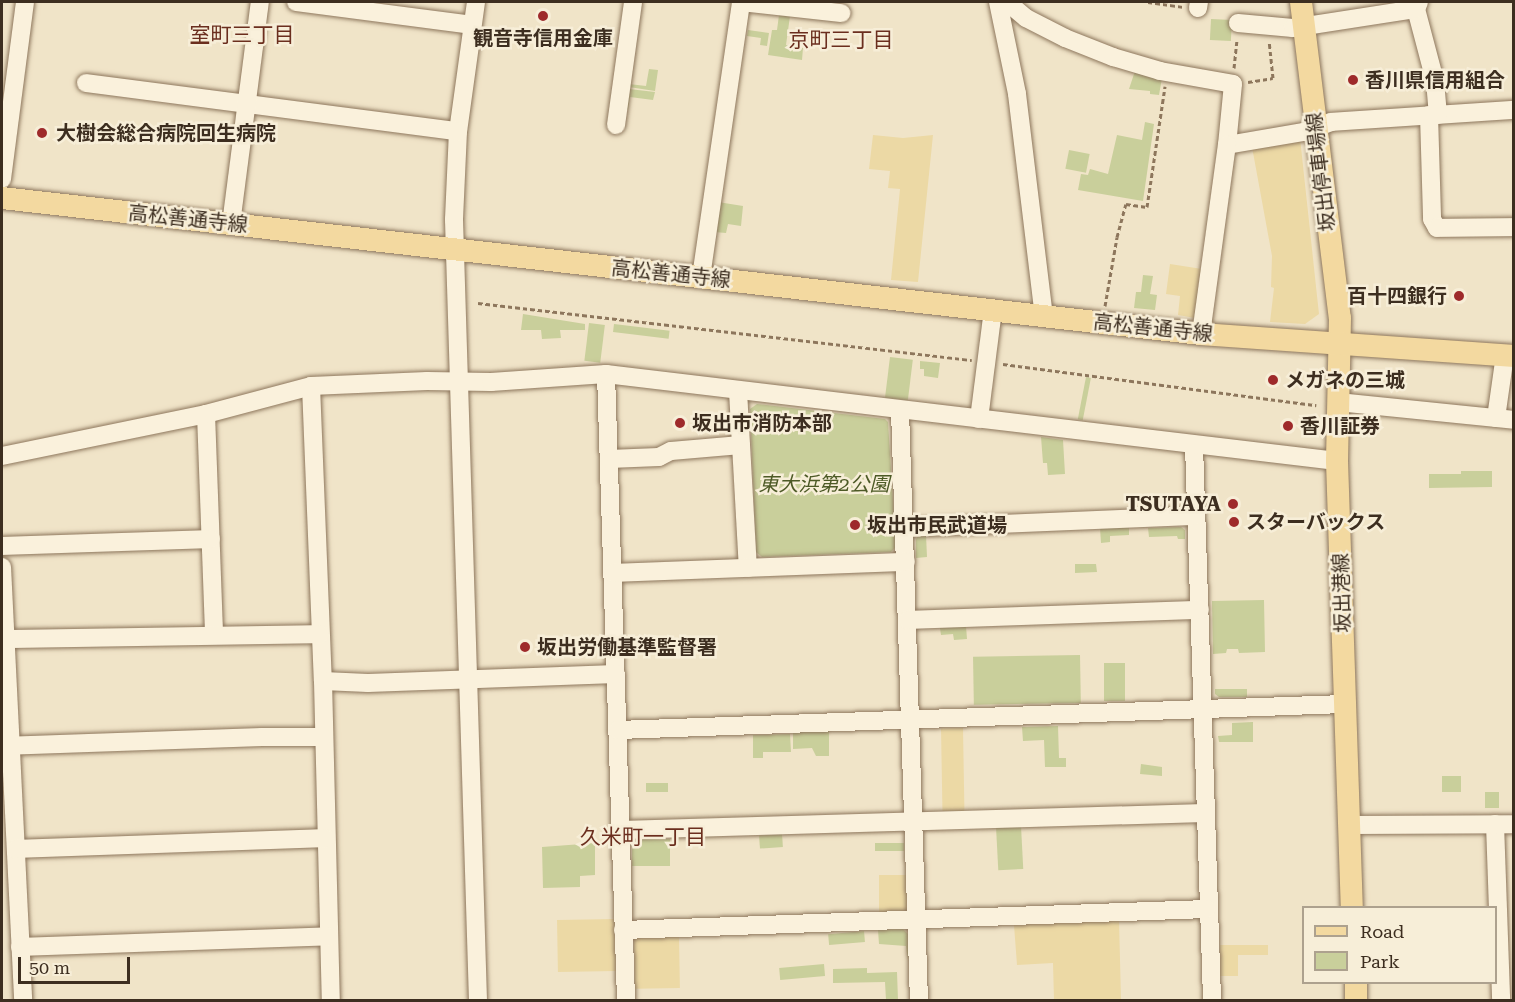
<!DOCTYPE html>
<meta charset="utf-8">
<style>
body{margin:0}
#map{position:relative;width:1515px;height:1002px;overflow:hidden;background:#f0e4c8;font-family:"Roboto Serif","Noto Sans JP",serif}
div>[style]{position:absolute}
.green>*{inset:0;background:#c9cf9b;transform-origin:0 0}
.sand>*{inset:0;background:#ecd9a5;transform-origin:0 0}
.path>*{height:3px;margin-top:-1.5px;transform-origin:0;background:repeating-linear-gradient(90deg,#8d765c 0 4.5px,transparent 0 7.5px)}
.roads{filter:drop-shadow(0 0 2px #8d765c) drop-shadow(0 0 2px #8d765c)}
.minor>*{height:18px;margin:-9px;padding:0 9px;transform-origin:9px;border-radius:9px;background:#faf1dc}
.major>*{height:22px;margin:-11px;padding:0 11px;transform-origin:11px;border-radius:11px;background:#f3d9a0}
.dots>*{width:16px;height:16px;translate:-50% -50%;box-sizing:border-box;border:3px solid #f7eed8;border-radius:50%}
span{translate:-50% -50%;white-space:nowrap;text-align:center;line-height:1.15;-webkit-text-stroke:5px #f7eed8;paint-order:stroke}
.poi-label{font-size:20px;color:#3d2e20;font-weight:700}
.left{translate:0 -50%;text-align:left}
.right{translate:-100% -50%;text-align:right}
.street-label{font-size:20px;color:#3d2e20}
.park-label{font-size:20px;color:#4d5a26;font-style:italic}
.neighbourhood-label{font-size:21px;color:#6b2e1e}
.frame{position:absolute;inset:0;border:3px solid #3d2e20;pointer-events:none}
.legend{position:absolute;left:1302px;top:906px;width:195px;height:78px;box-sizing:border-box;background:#f7eed8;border:2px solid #ada18e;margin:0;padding:8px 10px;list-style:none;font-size:18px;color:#3d2e20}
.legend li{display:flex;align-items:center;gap:12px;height:30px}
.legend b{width:30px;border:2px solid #ada18e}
.scale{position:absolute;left:18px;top:957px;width:112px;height:27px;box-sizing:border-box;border:3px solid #3d2e20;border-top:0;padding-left:8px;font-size:18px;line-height:21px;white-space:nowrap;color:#3d2e20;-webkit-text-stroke:4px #f7eed8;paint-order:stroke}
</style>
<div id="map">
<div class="green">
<div style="clip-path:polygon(779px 15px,790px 16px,786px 45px,803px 48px,802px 60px,768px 55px,772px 30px,777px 30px)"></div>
<div style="left:1211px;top:19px;width:21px;height:21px;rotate:3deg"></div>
<div style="clip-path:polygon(748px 30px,769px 33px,767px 46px,760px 45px,761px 38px,747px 36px)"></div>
<div style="clip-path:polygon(649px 69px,658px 70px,655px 91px,629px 87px,629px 84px,646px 86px)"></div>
<div style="clip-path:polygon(1135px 71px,1162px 78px,1159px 95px,1150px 94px,1150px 91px,1129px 89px)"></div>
<div style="clip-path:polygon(629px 89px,655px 92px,653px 100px,630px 97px,628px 110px,626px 109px)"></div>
<div style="clip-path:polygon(1145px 122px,1154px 124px,1143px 201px,1078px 190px,1081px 174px,1088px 175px,1090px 169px,1108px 174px,1117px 135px,1142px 140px)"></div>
<div style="left:1069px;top:150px;width:21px;height:19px;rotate:11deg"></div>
<div style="clip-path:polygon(718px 202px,743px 206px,741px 226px,728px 224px,726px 233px,714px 232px)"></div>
<div style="clip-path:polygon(1143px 275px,1153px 276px,1150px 294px,1157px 295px,1155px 310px,1134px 308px,1136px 292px,1141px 292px)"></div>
<div style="clip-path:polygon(523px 314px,585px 324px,585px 330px,560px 330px,561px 338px,542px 339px,541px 330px,521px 330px)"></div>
<div style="left:589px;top:323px;width:16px;height:38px;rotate:7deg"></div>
<div style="left:614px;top:324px;width:56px;height:8px;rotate:7deg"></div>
<div style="left:890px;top:357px;width:23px;height:41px;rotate:7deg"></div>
<div style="clip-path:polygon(920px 361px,940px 363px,938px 378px,924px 376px,924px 369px,920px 369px)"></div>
<div style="left:1086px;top:377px;width:5px;height:43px;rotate:11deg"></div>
<div style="clip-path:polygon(757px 404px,885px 419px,888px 422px,896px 547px,891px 552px,762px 557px,756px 552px,750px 409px)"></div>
<div style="clip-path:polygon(1041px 437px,1063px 440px,1065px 474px,1048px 475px,1047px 463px,1043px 463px)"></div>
<div style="clip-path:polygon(1461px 471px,1492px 471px,1492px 487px,1429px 488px,1429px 474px,1461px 474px)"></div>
<div style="clip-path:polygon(1129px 527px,1129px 535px,1110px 536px,1110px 542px,1101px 543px,1100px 528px)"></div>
<div style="clip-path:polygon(1181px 527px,1185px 530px,1185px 539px,1178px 539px,1177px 536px,1149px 537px,1148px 528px)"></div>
<div style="clip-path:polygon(926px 535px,927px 557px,916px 558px,916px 539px,918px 536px)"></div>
<div style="clip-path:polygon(1096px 564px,1097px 572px,1075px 573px,1075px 564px)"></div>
<div style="clip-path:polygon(1264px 600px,1265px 652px,1239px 653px,1238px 649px,1227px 649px,1226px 653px,1213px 654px,1212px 601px)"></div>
<div style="clip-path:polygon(966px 626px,967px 639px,954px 640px,953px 634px,941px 635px,940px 628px)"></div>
<div style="left:1080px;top:655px;width:48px;height:107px;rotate:89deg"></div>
<div style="left:1104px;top:663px;width:21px;height:38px"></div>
<div style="clip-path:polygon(1215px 689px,1247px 689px,1247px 697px,1219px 697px,1215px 694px)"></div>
<div style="clip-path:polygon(1253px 722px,1253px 742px,1219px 742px,1218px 736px,1232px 735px,1232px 723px)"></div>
<div style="clip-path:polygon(1058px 726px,1059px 758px,1066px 758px,1066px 767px,1045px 767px,1044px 740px,1023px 741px,1022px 727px)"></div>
<div style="clip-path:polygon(829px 731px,829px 756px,816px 756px,812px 748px,793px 749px,793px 732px)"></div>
<div style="clip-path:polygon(790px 734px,791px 752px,763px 752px,763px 758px,753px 758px,753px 735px)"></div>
<div style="clip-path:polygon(1141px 764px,1162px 767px,1162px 776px,1140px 774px)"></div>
<div style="left:1442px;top:776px;width:19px;height:16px"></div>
<div style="left:668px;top:783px;width:9px;height:22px;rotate:90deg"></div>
<div style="left:1485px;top:792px;width:14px;height:16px"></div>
<div style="left:1021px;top:826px;width:43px;height:25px;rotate:87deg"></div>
<div style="left:782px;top:834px;width:13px;height:23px;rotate:86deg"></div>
<div style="left:632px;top:839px;width:38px;height:27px"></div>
<div style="clip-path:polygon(595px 843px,595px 875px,580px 876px,580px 887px,543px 888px,542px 847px)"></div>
<div style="left:904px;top:843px;width:8px;height:29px;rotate:90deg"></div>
<div style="clip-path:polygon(903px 929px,908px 934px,908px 960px,906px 946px,879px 944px,878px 930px)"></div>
<div style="left:864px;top:931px;width:11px;height:36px;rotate:85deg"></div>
<div style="left:824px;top:964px;width:12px;height:45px;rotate:85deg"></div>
<div style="clip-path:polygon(867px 968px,867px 973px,897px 972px,898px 1000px,886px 1000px,885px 982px,833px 983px,833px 969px)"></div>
</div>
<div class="sand">
<div style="clip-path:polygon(873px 135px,903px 138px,933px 135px,918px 282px,891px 280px,900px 189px,888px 188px,890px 171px,869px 169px)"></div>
<div style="clip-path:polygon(1300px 138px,1319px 314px,1305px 324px,1270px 322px,1274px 288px,1271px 287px,1272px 256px,1252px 147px)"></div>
<div style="clip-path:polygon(1170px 264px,1202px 269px,1195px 318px,1178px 315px,1180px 296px,1166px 294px)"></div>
<div style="left:963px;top:728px;width:83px;height:22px;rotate:89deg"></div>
<div style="left:879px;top:875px;width:29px;height:38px"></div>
<div style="left:615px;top:919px;width:52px;height:58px;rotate:89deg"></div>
<div style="clip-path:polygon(1119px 919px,1121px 1000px,1054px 1000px,1053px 963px,1017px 965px,1014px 925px)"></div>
<div style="left:679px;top:936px;width:52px;height:45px;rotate:89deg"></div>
<div style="clip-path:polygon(1220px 945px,1268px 945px,1268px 955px,1238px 955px,1238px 976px,1220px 976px)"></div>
</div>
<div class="path">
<div style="left:1148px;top:2px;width:35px;rotate:8deg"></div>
<div style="left:1234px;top:68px;width:29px;rotate:-84deg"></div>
<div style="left:1248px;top:82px;width:25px;rotate:-9deg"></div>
<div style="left:1273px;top:78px;width:37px;rotate:-96deg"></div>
<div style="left:478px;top:303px;width:497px;rotate:6.6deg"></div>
<div style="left:1105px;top:306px;width:70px;rotate:-80.1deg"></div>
<div style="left:1117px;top:237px;width:34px;rotate:-75deg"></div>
<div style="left:1126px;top:204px;width:21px;rotate:8deg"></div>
<div style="left:1147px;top:207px;width:122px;rotate:-81.5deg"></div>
<div style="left:1003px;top:364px;width:316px;rotate:7.5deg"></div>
</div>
<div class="roads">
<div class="minor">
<div style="left:296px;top:2px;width:177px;rotate:7.4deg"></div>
<div style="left:476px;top:2px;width:130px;rotate:97.9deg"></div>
<div style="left:458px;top:131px;width:89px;rotate:92.6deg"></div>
<div style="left:454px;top:220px;width:780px;rotate:88.24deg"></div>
<div style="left:741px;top:2px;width:101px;rotate:6.3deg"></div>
<div style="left:998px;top:2px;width:94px;rotate:78.3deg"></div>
<div style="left:1017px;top:94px;width:224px;rotate:83.1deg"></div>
<div style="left:1007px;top:2px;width:25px;rotate:40deg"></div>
<div style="left:1026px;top:18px;width:44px;rotate:27.1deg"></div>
<div style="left:1065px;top:38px;width:52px;rotate:21.6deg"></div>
<div style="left:1113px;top:57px;width:49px;rotate:16.6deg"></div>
<div style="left:1160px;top:71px;width:74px;rotate:10.1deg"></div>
<div style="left:1233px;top:84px;width:61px;rotate:95.6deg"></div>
<div style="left:1227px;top:145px;width:78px;rotate:-9.6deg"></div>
<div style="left:1304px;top:132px;width:29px;rotate:-20deg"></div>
<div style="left:1331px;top:122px;width:183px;rotate:-3.8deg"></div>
<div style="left:1419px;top:2px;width:8px;rotate:113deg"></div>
<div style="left:1416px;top:9px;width:74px;rotate:75.2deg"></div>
<div style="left:1435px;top:81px;width:34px;rotate:85deg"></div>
<div style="left:1198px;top:8px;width:6px;rotate:-81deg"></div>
<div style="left:1238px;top:23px;width:55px;rotate:5.2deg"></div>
<div style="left:1293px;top:28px;width:124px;rotate:-8.8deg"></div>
<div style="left:86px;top:83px;width:375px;rotate:7.4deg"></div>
<div style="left:1429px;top:115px;width:104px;rotate:88.3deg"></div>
<div style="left:1432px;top:219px;width:10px;rotate:61deg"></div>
<div style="left:1437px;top:228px;width:77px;rotate:-0.7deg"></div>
<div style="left:616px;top:125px;width:124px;rotate:-82.1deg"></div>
<div style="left:2px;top:179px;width:178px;rotate:-82.6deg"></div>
<div style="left:231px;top:224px;width:224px;rotate:-82.6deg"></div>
<div style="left:701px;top:277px;width:278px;rotate:-81.7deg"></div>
<div style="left:1201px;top:334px;width:191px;rotate:-82.2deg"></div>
<div style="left:606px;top:374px;width:626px;rotate:88.17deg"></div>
<div style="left:311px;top:386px;width:295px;rotate:87.7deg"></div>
<div style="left:323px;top:681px;width:319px;rotate:88.6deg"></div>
<div style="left:738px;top:391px;width:177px;rotate:86.8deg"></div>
<div style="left:1338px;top:402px;width:177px;rotate:5.8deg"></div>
<div style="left:900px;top:410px;width:590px;rotate:88.16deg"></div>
<div style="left:206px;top:414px;width:221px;rotate:87.9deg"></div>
<div style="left:1496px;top:418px;width:64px;rotate:-81.9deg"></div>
<div style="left:979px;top:419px;width:110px;rotate:-82.7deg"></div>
<div style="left:1194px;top:445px;width:555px;rotate:88.14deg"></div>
<div style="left:2px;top:456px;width:208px;rotate:-11.6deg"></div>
<div style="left:206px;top:414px;width:109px;rotate:-14.9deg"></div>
<div style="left:311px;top:386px;width:116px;rotate:-2.5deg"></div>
<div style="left:427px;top:381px;width:64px;rotate:0.9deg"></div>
<div style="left:491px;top:382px;width:115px;rotate:-4deg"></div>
<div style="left:606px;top:374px;width:736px;rotate:6.79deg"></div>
<div style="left:609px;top:459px;width:50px;rotate:-2.3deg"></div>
<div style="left:659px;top:457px;width:13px;rotate:-27deg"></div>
<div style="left:671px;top:451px;width:70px;rotate:-4.9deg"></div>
<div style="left:904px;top:528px;width:291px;rotate:-2.4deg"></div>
<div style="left:2px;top:546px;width:209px;rotate:-1.9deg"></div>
<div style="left:2px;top:567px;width:434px;rotate:87.2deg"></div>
<div style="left:614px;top:573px;width:292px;rotate:-2.2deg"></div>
<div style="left:908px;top:620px;width:292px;rotate:-2deg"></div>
<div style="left:4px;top:639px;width:316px;rotate:-0.9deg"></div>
<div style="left:323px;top:681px;width:45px;rotate:2.5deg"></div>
<div style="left:368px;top:683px;width:248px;rotate:-2.1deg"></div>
<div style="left:618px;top:730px;width:728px;rotate:-2.05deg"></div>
<div style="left:2px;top:746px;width:260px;rotate:-2deg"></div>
<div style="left:262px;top:737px;width:61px"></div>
<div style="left:1495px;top:824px;width:176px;rotate:88deg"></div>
<div style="left:1350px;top:825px;width:164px;rotate:-0.3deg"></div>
<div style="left:621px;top:830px;width:584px;rotate:-1.67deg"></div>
<div style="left:16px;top:849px;width:310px;rotate:-2deg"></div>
<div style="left:623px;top:930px;width:584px;rotate:-2.06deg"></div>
<div style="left:20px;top:947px;width:309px;rotate:-2deg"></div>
</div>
<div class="major">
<div style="left:1301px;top:2px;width:318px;rotate:83deg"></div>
<div style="left:1340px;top:318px;width:143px;rotate:91.2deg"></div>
<div style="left:1337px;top:461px;width:447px;rotate:88.1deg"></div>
<div style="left:2px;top:198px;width:1207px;rotate:6.47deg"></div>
<div style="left:1201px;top:334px;width:314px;rotate:4deg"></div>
<div style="left:1356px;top:982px;width:18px;rotate:90deg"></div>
</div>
</div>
<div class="dots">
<div style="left:543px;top:16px;background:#9e2a2b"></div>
<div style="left:1353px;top:80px;background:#9e2a2b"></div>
<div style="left:42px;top:133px;background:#9e2a2b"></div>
<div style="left:1459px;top:296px;background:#9e2a2b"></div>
<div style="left:1273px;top:380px;background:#9e2a2b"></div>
<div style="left:680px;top:423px;background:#9e2a2b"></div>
<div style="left:1288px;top:426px;background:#9e2a2b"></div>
<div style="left:1233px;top:504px;background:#9e2a2b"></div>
<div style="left:1234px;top:522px;background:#9e2a2b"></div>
<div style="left:855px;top:525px;background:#9e2a2b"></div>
<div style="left:525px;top:647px;background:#9e2a2b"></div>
</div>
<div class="poi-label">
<span style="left:543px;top:38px">観音寺信用金庫</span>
<span class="left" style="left:1365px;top:80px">香川県信用組合</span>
<span class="left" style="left:56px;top:133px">大樹会総合病院回生病院</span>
<span class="right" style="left:1447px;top:296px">百十四銀行</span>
<span class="left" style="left:1285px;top:380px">メガネの三城</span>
<span class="left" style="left:692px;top:423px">坂出市消防本部</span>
<span class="left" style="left:1300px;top:426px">香川証券</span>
<span class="right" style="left:1221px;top:504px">TSUTAYA</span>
<span class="left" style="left:1246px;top:522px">スターバックス</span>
<span class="left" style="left:867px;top:525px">坂出市民武道場</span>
<span class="left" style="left:537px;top:647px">坂出労働基準監督署</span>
</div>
<div class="street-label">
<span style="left:1321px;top:172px;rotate:-97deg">坂出停車場線</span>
<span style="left:188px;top:219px;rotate:6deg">高松善通寺線</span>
<span style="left:671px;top:274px;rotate:6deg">高松善通寺線</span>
<span style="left:1153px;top:328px;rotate:6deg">高松善通寺線</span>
<span style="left:1342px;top:593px;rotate:-92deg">坂出港線</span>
</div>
<div class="park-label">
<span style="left:824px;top:484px">東大浜第2公園</span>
</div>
<div class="neighbourhood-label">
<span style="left:242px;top:35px">室町三丁目</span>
<span style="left:841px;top:40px">京町三丁目</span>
<span style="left:643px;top:837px">久米町一丁目</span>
</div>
<div class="frame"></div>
<ul class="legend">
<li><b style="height:8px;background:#f3d9a0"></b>Road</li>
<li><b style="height:16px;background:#c9cf9b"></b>Park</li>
</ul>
<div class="scale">50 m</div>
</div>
